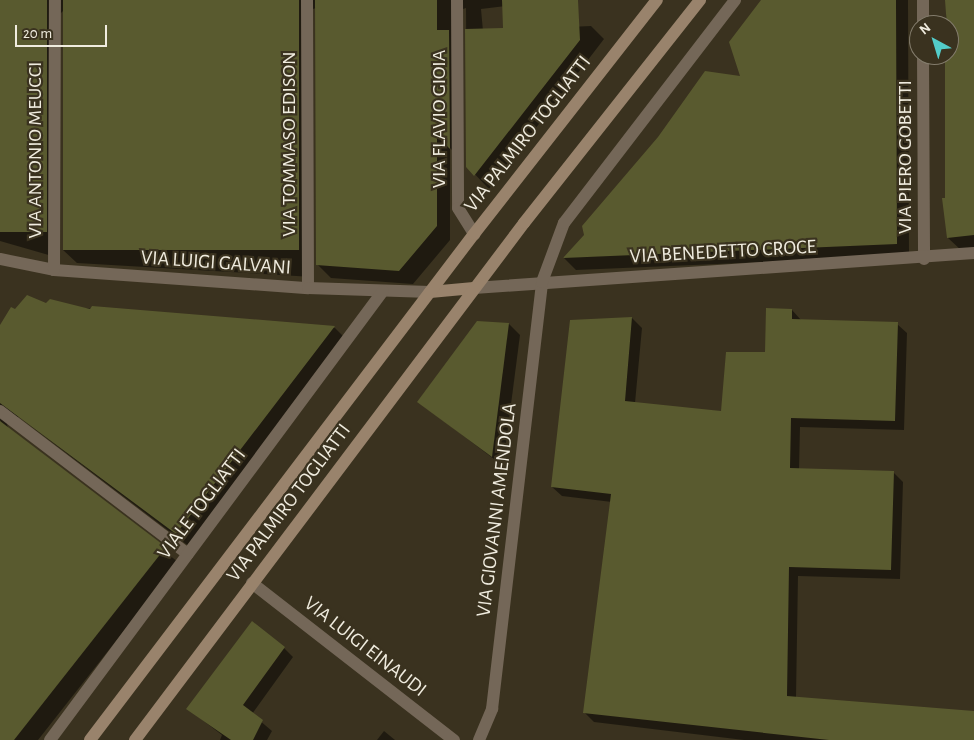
<!DOCTYPE html>
<style>
body{margin:0}
#map{position:relative;width:974px;height:740px;overflow:hidden;background:#3a321f;font-family:"Alegreya Sans",sans-serif}
div>[style]{position:absolute}
.shadow>*{inset:0;background:#0007}
.building>*{inset:0;background:#595a2f;transform-origin:0 0}
.minor>*{height:12px;margin:-6px;padding:0 6px;transform-origin:6px;border-radius:6px;background:#746758}
.secondary>*{height:12px;margin:-6px;padding:0 6px;transform-origin:6px;border-radius:6px;background:#99836c}
span{translate:-50% -50%;white-space:nowrap;text-align:center;line-height:1.15;-webkit-text-stroke:4.5px #3a321f;paint-order:stroke}
.street-label{font-size:20px;color:#f0ecdf}
.north{position:absolute;left:909px;top:15px;width:50px;height:50px;box-sizing:border-box;background:#3a321f;border:1px solid #837c6c;border-radius:50%;rotate:321deg;font-size:14px;font-weight:700;line-height:20px;text-align:center;color:#f0ecdf}
.north::after{content:'';display:block;margin:auto;width:18px;height:22px;background:#53cdca;clip-path:polygon(50% 0,100% 100%,50% 72%,0 100%)}
.scale{position:absolute;left:15px;top:25px;width:92px;height:22px;box-sizing:border-box;border:2px solid #f0ecdf;border-top:0;padding-left:6px;font-size:15px;line-height:18px;white-space:nowrap;color:#f0ecdf;-webkit-text-stroke:4px #3a321f;paint-order:stroke}
</style>
<div id="map">
<div class="shadow">
<div style="clip-path:polygon(0 0,557px 0,481px 9px,483px 31px,591px 26px,604px 39px,489px 189px,467px 166px,466px 8px,463px 9px,463px 161px,450px 148px,450px 240px,413px 284px,331px 278px,317px 264px,316px 8px,313px 9px,313px 277px,77px 263px,63px 250px,64px 10px,60px 14px,59px 258px,0 241px)"></div>
<div style="clip-path:polygon(762px 0,908px 0,909px 256px,576px 270px,564px 258px,742px 77px)"></div>
<div style="clip-path:polygon(946px 0,974px 0,974px 250px,962px 251px,948px 238px,946px 55px,949px 55px,949px 25px,946px 25px)"></div>
<div style="clip-path:polygon(46px 305px,335px 328px,348px 341px,190px 547px,19px 417px,6px 420px,8px 428px,178px 562px,38px 740px,1px 740px,0 327px,16px 310px)"></div>
<div style="clip-path:polygon(792px 310px,801px 320px,897px 324px,907px 333px,904px 430px,800px 427px,799px 470px,893px 472px,903px 482px,900px 579px,798px 576px,796px 698px,974px 712px,974px 740px,744px 740px,594px 722px,585px 713px,612px 502px,562px 496px,552px 487px,571px 322px,632px 318px,642px 328px,635px 403px,722px 412px,767px 353px)"></div>
<div style="clip-path:polygon(478px 322px,509px 324px,520px 335px,503px 466px,419px 402px)"></div>
<div style="clip-path:polygon(284px 648px,293px 657px,252px 714px,272px 731px,267px 740px,220px 740px,222px 735px,188px 709px)"></div>
<div style="clip-path:polygon(384px 731px,395px 740px,377px 740px)"></div>
</div>
<div class="building">
<div style="left:0;top:0;width:47px;height:232px"></div>
<div style="left:63px;top:0;width:236px;height:250px"></div>
<div style="clip-path:polygon(315px 0,437px 0,437px 30px,449px 30px,450px 149px,437px 136px,437px 226px,399px 271px,316px 265px)"></div>
<div style="clip-path:polygon(502px 0,578px 0,580px 40px,474px 176px,466px 167px,465px 29px,503px 28px)"></div>
<div style="clip-path:polygon(761px 0,896px 0,897px 244px,563px 258px,584px 235px,582px 226px,658px 137px,705px 71px,740px 76px,729px 42px)"></div>
<div style="clip-path:polygon(945px 0,974px 0,974px 235px,947px 238px,942px 198px,945px 198px,945px 55px,949px 55px)"></div>
<div style="clip-path:polygon(27px 295px,46px 303px,50px 299px,90px 309px,92px 306px,335px 326px,176px 534px,0 403px,0 325px,11px 307px,15px 309px)"></div>
<div style="clip-path:polygon(766px 308px,792px 309px,792px 319px,898px 322px,895px 421px,791px 418px,790px 468px,894px 471px,891px 570px,789px 567px,787px 696px,974px 711px,974px 740px,829px 740px,583px 713px,611px 494px,551px 487px,570px 320px,632px 317px,625px 401px,721px 411px,726px 352px,765px 352px)"></div>
<div style="clip-path:polygon(477px 321px,509px 323px,492px 457px,417px 402px)"></div>
<div style="clip-path:polygon(0 421px,166px 547px,14px 740px,0 740px)"></div>
<div style="clip-path:polygon(252px 621px,285px 647px,243px 705px,263px 720px,253px 740px,231px 740px,186px 709px)"></div>
</div>
<div class="minor">
<div style="left:307px;top:0;width:288px;rotate:89.8deg"></div>
<div style="left:457px;top:0;width:208px;rotate:89.7deg"></div>
<div style="left:458px;top:208px;width:31px;rotate:58deg"></div>
<div style="left:923px;top:0;width:25px;rotate:90deg"></div>
<div style="left:923px;top:55px;width:204px;rotate:89.7deg"></div>
<div style="left:0;top:259px;width:55px;rotate:11.5deg"></div>
<div style="left:54px;top:270px;width:255px;rotate:4.1deg"></div>
<div style="left:308px;top:288px;width:122px;rotate:1.9deg"></div>
<div style="left:54px;top:270px;width:270px;rotate:-89.8deg"></div>
<div style="left:474px;top:288px;width:501px;rotate:-4deg"></div>
<div style="left:0;top:411px;width:236px;rotate:37.3deg"></div>
<div style="left:252px;top:583px;width:256px;rotate:37.9deg"></div>
<div style="left:50px;top:740px;width:559px;rotate:-53.44deg"></div>
<div style="left:479px;top:740px;width:34px;rotate:-67deg"></div>
<div style="left:492px;top:709px;width:430px;rotate:-83.3deg"></div>
<div style="left:542px;top:282px;width:63px;rotate:-69.6deg"></div>
<div style="left:564px;top:223px;width:281px;rotate:-52.5deg"></div>
</div>
<div class="secondary">
<div style="left:430px;top:292px;width:44px;rotate:-5.2deg"></div>
<div style="left:90px;top:740px;width:635px;rotate:-52.81deg"></div>
<div style="left:474px;top:234px;width:297px;rotate:-52deg"></div>
<div style="left:135px;top:740px;width:647px;rotate:-53.04deg"></div>
<div style="left:524px;top:223px;width:284px;rotate:-51.7deg"></div>
</div>
<div class="street-label">
<span style="left:439px;top:119px;rotate:-90deg">VIA FLAVIO GIOIA</span>
<span style="left:528px;top:134px;rotate:-52deg">VIA PALMIRO TOGLIATTI</span>
<span style="left:289px;top:144px;rotate:-90deg">VIA TOMMASO EDISON</span>
<span style="left:35px;top:150px;rotate:-90deg">VIA ANTONIO MEUCCI</span>
<span style="left:905px;top:157px;rotate:-90deg">VIA PIERO GOBETTI</span>
<span style="left:723px;top:252px;rotate:-3deg">VIA BENEDETTO CROCE</span>
<span style="left:216px;top:263px;rotate:4deg">VIA LUIGI GALVANI</span>
<span style="left:289px;top:503px;rotate:-53deg">VIA PALMIRO TOGLIATTI</span>
<span style="left:202px;top:504px;rotate:-53deg">VIALE TOGLIATTI</span>
<span style="left:497px;top:510px;rotate:-83deg">VIA GIOVANNI AMENDOLA</span>
<span style="left:365px;top:647px;rotate:38deg">VIA LUIGI EINAUDI</span>
</div>
<div class="north">N</div>
<div class="scale">20 m</div>
</div>
